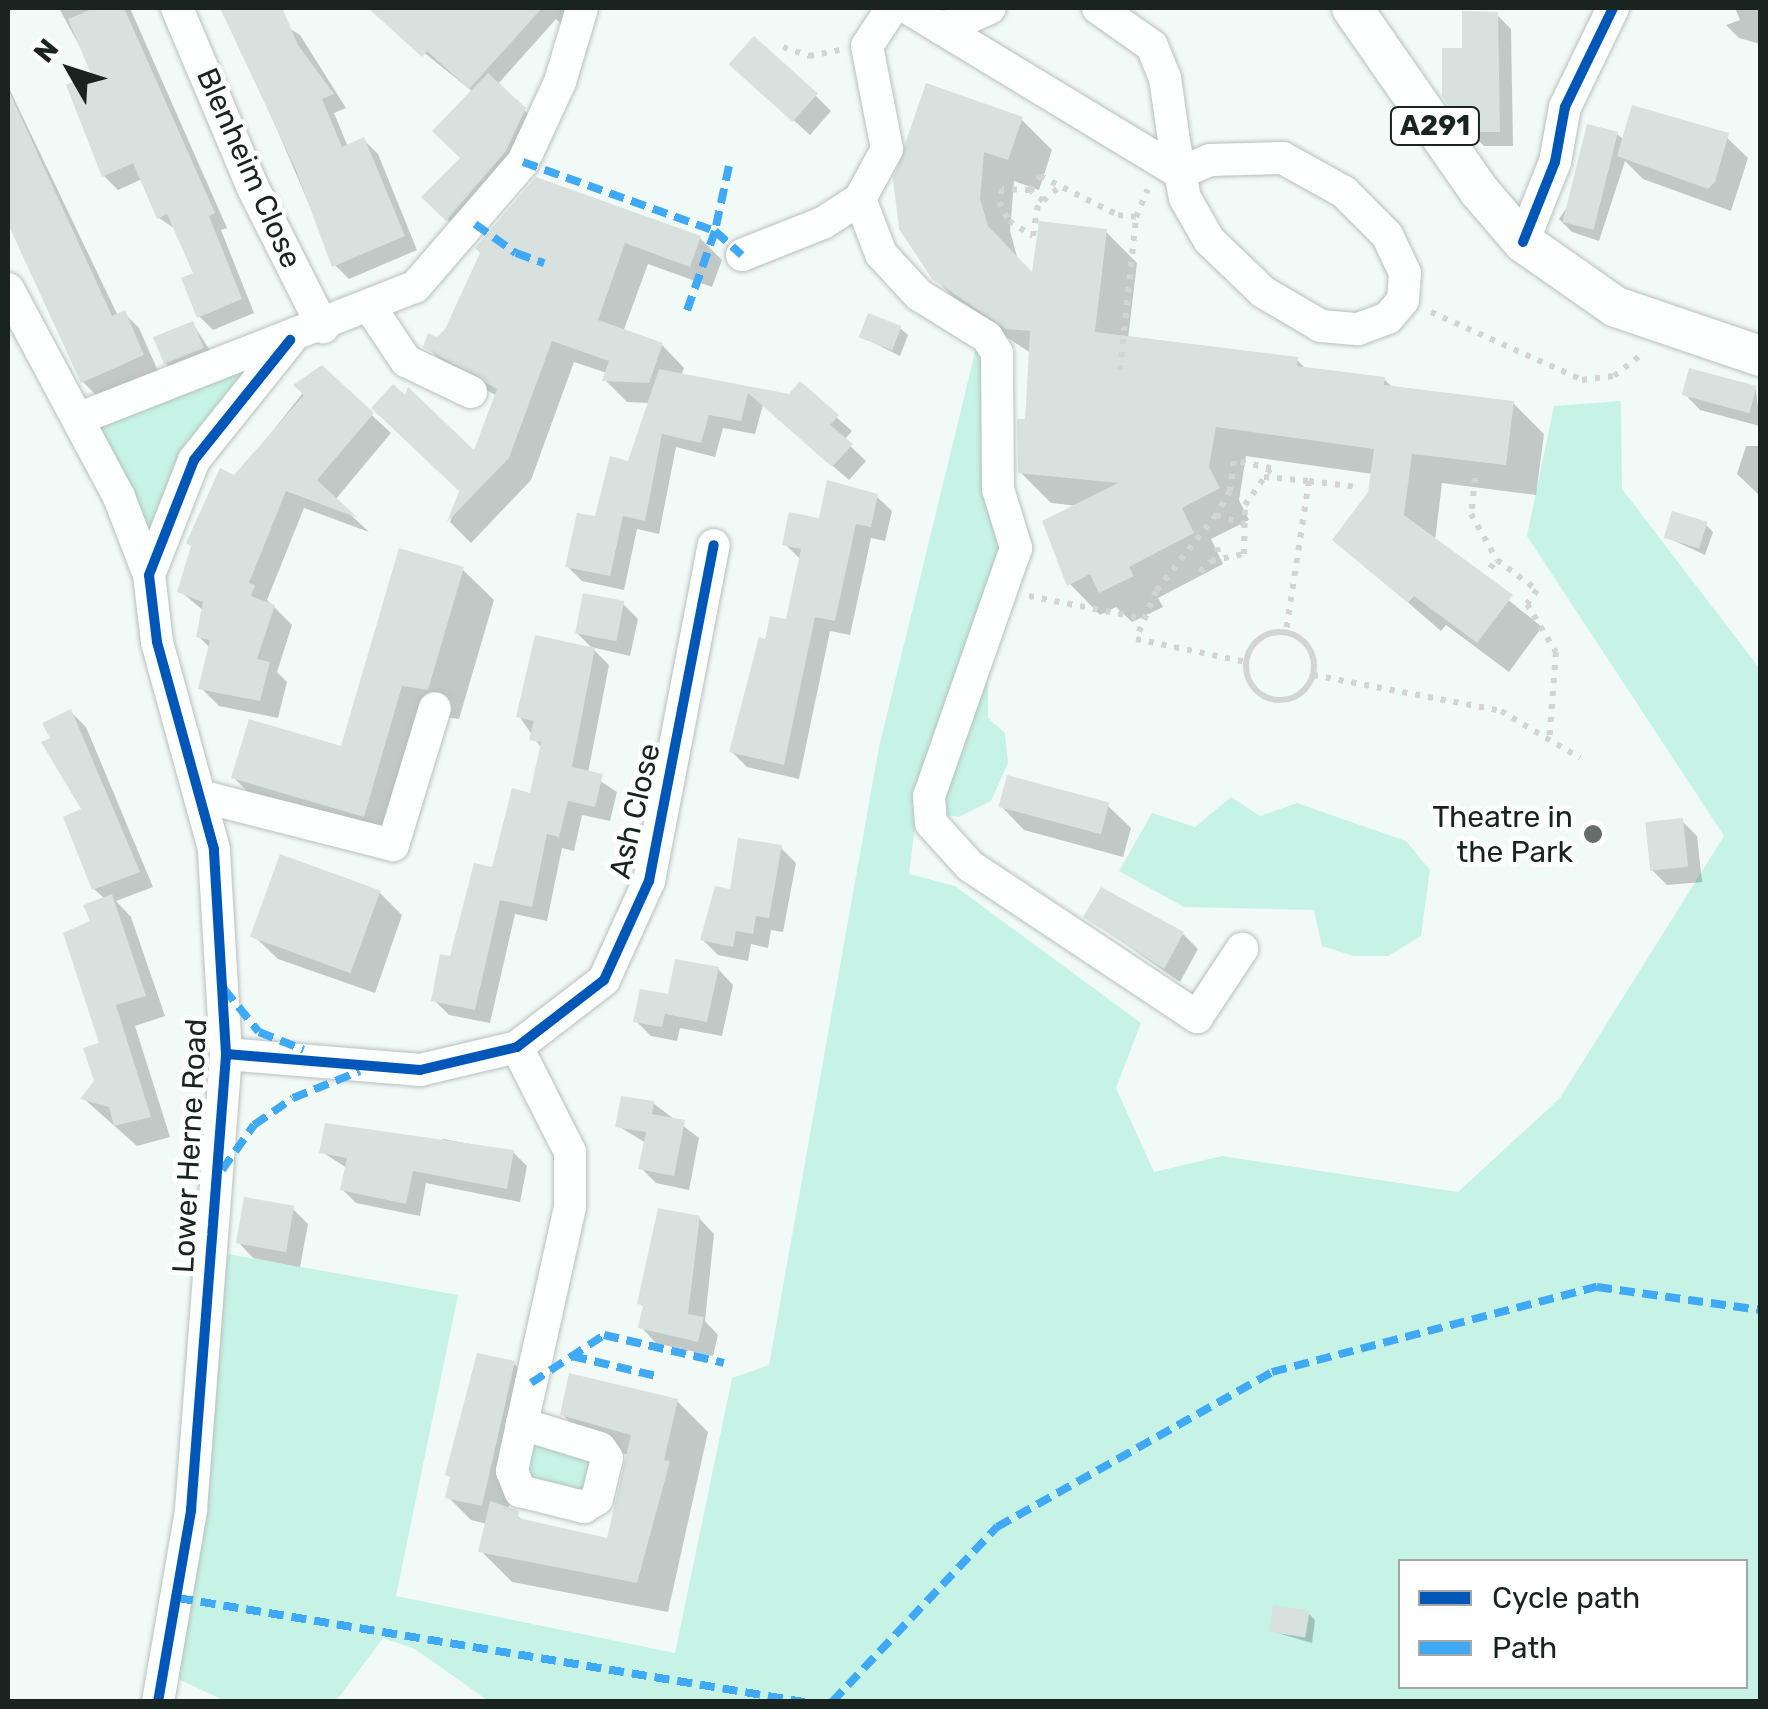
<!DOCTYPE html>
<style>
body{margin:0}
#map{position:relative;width:1768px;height:1709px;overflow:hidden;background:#f2faf8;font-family:Rubik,sans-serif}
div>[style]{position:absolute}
.green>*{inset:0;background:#c6f3e5}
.shadow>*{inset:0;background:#0003}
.building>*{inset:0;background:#d8e1de;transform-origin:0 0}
.path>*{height:6px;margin-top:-3px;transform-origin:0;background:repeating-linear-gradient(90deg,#d3d5d5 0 5px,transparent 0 13px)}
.path>.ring{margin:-3px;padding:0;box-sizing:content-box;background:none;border:6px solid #d3d5d5;border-radius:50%}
.roads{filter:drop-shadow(0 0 2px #b7c0bd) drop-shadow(0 0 2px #b7c0bd)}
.minor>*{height:32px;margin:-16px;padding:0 16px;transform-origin:16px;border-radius:16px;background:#fdfefe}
.major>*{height:40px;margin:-20px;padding:0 20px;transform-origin:20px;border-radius:20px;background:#fdfefe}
.quiet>*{height:8px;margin-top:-4px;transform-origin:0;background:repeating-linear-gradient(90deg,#3fa9f5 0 15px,transparent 0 23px)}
.cycleway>*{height:10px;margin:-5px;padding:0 5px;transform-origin:5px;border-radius:5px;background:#0057b8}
.dots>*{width:28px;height:28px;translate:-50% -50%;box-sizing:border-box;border:5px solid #fff;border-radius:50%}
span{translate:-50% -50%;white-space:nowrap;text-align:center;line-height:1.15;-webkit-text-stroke:10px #fff;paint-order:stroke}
.shield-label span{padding:2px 8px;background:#fff;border:2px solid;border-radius:8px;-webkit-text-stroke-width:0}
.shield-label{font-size:28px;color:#192320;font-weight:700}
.street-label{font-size:30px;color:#192320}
.poi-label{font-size:30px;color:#192320}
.right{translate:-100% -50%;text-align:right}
.frame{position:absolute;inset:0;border:10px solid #192320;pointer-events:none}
.legend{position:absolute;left:1398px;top:1559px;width:350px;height:130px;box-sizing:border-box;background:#fff;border:2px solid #a3a7a6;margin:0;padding:12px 18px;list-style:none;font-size:30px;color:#192320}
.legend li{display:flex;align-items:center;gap:20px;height:50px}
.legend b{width:50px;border:2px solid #a3a7a6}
.north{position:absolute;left:20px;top:20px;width:100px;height:100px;-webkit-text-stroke:8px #fff;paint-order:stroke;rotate:309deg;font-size:28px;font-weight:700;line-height:40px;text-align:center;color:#192320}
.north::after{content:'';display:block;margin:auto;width:35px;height:45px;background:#192320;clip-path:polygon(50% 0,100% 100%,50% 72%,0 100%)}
</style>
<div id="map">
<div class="green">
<div style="clip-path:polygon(290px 340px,194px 460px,149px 575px,80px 418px)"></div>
<div style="clip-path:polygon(evenodd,978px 340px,1001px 480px,1005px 610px,988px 679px,988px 718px,1005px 733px,1008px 763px,991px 801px,959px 817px,917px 810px,909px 874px,955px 886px,1141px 1023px,1116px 1088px,1154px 1172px,1222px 1156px,1458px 1192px,1560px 1098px,1724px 836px,1527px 536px,1554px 406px,1621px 401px,1622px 489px,1760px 669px,1760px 1701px,490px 1702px,415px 1649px,383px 1638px,336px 1701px,225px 1701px,172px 1676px,195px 1248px,458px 1295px,396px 1596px,675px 1653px,732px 1378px,769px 1365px,879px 747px,978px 340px,1400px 1562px,1746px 1562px,1746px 1686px,1400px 1686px,1400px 1562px)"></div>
<div style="clip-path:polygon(1231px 797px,1260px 816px,1297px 803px,1406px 841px,1430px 870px,1421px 936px,1388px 956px,1354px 956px,1322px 946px,1314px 910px,1184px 907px,1119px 871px,1152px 813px,1195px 827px)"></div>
<div style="clip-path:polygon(522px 1424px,600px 1448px,597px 1499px,520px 1491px)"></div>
</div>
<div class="shadow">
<div style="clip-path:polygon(59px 8px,130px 8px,227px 228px,221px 230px,254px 313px,213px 330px,199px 316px,196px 274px,177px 230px,159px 218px,142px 179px,118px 190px,104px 176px,69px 86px,95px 75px)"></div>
<div style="clip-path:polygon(225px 8px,274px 8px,281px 23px,300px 35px,346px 108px,334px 113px,348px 147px,364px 140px,378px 154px,417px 250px,349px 279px,335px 265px)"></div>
<div style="clip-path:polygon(384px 8px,439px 8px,464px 31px,486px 8px,581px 8px,568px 29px,556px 19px,497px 85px,540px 125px,462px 234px,425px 197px,463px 158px,473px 92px,391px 26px,378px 14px)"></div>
<div style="clip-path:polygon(1735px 8px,1760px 8px,1760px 44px,1739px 38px,1726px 25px,1740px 20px)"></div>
<div style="clip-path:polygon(1497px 15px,1511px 29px,1513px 146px,1484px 146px,1469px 131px)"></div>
<div style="clip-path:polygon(748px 79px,816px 96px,831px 111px,810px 135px)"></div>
<div style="clip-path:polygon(8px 86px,118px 316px,124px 313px,139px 328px,158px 371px,98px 397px,83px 382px,8px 219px)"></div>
<div style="clip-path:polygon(1021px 119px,1052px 150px,1039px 190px,1014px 181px,1010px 231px,1018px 260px,1034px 276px,1106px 232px,1137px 263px,1128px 339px,1296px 359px,1307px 370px,1384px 379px,1394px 389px,1513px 403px,1544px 434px,1536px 495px,1442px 483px,1435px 541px,1542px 627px,1509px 672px,1446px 625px,1441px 631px,1336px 540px,1370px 493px,1373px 474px,1246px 456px,1239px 500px,1249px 520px,1211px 539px,1223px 564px,1158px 598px,1163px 607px,1132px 622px,1116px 607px,1100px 615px,1070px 584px,1079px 506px,1051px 503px,1020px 472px,1032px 354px,966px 310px,934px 278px,896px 180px)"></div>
<div style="clip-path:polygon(1617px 134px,1624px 140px,1724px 135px,1748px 158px,1731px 211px,1643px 179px,1625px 161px,1599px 241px,1572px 232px,1559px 219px)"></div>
<div style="clip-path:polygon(700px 238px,722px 260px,712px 287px,648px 264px,623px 332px,662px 345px,684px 368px,681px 376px,790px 397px,800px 385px,852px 431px,844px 440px,866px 461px,849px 480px,763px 405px,755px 434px,723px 428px,715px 457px,676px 447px,659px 534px,637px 529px,624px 590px,582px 581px,567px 566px,630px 464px,650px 403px,627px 402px,605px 380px,607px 373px,574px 362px,531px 480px,471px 543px,450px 522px,497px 396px,449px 369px,426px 346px,447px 330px,483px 253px,478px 248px)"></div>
<div style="clip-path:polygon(193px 324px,218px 363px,181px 378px,165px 363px)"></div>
<div style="clip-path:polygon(901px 329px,908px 335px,900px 356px,862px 337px)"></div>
<div style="clip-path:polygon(322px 369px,391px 433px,335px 500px,369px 532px,304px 508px,267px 600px,292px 625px,277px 672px,287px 682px,278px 718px,219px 706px,201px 688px,210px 648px,199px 637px,204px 611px,180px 591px,235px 478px)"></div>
<div style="clip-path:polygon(1756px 389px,1760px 426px,1700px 410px,1685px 394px)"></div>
<div style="clip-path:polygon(1746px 446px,1760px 446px,1760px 516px,1758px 494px,1737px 474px)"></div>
<div style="clip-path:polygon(876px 496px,892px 511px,885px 541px,871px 538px,850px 635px,830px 631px,799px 779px,747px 767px,732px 752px,767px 642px,788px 622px,801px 560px,785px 544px)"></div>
<div style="clip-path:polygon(1706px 525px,1713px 532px,1705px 555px,1666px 537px)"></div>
<div style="clip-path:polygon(463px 570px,494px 600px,459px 719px,433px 715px,394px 846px,265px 809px,234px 778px,343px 749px)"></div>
<div style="clip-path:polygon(623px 604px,638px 619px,630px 656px,591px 647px,576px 632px)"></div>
<div style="clip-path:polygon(594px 650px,609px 665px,588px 773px,617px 792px,610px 821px,582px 815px,574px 851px,562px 848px,547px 921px,515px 914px,490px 1023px,449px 1015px,434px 1000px,532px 796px,542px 749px,519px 716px)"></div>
<div style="clip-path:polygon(71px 712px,86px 727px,153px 887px,116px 901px,131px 917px,165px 1016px,135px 1026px,170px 1137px,137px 1146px,83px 1098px,97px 1082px,102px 1045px,93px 922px,105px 899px,94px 889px,85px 811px,53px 739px)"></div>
<div style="clip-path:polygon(1107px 805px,1131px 828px,1123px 857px,1024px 830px,1001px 806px)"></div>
<div style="clip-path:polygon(1682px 821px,1697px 836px,1702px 882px,1667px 885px,1652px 870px)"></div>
<div style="clip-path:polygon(781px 848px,796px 863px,783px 932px,771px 930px,768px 948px,751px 944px,748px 961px,718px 955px,703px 940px,732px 892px)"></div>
<div style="clip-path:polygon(379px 892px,402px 915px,375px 993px,278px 959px,254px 936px)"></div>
<div style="clip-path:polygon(1086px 917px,1183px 934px,1198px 949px,1180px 982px)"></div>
<div style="clip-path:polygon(718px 969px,733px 985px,722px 1036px,680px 1028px,677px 1041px,651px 1036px,636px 1021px)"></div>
<div style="clip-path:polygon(653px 1103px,699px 1138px,689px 1190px,656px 1183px,641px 1168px,646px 1143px,618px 1126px)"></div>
<div style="clip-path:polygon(443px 1139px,513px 1152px,527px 1166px,520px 1202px,426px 1183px,420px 1216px,356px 1203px,342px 1189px,347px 1168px,322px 1152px,442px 1146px)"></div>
<div style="clip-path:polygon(292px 1208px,308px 1224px,300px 1267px,253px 1258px,238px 1242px)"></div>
<div style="clip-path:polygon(699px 1218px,714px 1234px,705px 1321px,718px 1335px,713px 1356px,656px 1343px,641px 1327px,645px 1309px,640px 1303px)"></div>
<div style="clip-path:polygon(513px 1363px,537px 1386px,508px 1510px,526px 1522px,609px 1541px,629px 1455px,593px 1445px,562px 1414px,677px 1401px,708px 1432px,668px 1612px,512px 1582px,481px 1551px,487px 1524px,471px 1520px,448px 1497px)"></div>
<div style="clip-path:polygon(1308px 1613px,1315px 1620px,1312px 1643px,1271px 1631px)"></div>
</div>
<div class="building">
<div style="clip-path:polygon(94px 8px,124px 8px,215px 213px,209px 216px,242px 299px,197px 318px,181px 278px,193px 273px,167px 214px,157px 219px,133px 163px,102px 177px,66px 85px,91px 74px,68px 19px)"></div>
<div style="clip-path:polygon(220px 8px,282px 8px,298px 45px,334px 94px,322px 99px,342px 147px,364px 137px,405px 236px,332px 267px,296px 170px)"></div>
<div style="clip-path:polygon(368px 8px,542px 8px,469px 89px,427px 51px,422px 57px)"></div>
<div style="clip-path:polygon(1462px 11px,1498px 12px,1500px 132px,1467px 132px,1442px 96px,1442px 48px,1462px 48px)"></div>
<div style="left:754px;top:36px;width:86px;height:38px;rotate:42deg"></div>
<div style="clip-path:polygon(488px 73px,526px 108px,506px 151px,446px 221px,421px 197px,460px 158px,432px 131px)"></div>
<div style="clip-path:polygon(926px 83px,1023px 117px,1008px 160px,984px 152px,980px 199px,988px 226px,1032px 272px,1039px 221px,1107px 229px,1095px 332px,1298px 357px,1297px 366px,1385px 377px,1384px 385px,1514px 401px,1506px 465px,1412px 454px,1404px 515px,1513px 595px,1477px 643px,1414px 596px,1408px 603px,1332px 540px,1368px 492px,1374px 449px,1216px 427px,1209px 467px,1220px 488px,1182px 508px,1194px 533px,1129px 567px,1134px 576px,1099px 593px,1090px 574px,1067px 586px,1042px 521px,1118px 483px,1018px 473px,1017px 419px,1025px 419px,1030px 331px,1006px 329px,932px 279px,899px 229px,893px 179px)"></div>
<div style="clip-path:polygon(8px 89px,112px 316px,125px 310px,144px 355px,81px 383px,8px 224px)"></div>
<div style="clip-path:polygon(1632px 105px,1729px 133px,1715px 182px,1708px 189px,1617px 156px)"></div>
<div style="left:1587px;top:124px;width:32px;height:101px;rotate:14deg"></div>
<div style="clip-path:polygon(536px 177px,701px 236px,690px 267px,625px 243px,598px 320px,663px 343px,649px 383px,602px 381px,609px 361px,552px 341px,509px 458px,447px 522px,459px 491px,371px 408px,393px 384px,405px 395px,408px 387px,474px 450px,497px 389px,423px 347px,428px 333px,437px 337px,445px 329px,480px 253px,475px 248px)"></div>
<div style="left:868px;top:313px;width:36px;height:26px;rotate:21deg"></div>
<div style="left:193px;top:321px;width:29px;height:43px;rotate:68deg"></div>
<div style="clip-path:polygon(322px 365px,374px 413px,317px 480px,358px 518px,286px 491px,249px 583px,255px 585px,251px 596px,275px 605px,257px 659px,270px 662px,260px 701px,198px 689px,210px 640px,196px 637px,203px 602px,177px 592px,191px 546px,186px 543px,220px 468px,234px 475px,304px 395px,293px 385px)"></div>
<div style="left:1689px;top:368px;width:70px;height:28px;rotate:15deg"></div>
<div style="clip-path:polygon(659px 369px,789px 394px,800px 381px,839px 415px,830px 425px,853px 444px,832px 467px,748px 393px,741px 421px,709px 415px,701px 443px,662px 434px,645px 521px,623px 516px,610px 576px,565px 567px,577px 513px,595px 516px,610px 456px,628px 461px)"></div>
<div style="clip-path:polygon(827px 480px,878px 494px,871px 527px,856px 524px,835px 621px,815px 617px,784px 765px,729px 752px,759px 637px,765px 639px,770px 616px,786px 619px,801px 549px,782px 545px,789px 512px,819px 518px)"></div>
<div style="left:1672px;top:511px;width:37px;height:28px;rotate:17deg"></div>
<div style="clip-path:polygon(399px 548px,464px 567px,428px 690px,402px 686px,364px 817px,231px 778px,249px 719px,341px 746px)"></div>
<div style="left:583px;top:593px;width:42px;height:41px;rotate:11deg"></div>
<div style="clip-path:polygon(535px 635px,595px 648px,572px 767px,603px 774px,595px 807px,568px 801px,559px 837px,547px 834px,532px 907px,500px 900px,475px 1010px,431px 1001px,440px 954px,450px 956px,474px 863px,492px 867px,512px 788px,530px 793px,541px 742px,529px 740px,534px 721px,516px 717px)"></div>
<div style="clip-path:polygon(71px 709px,140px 872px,92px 890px,63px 817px,81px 809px,41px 742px,50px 738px,42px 723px)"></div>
<div style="left:1007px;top:775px;width:106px;height:33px;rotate:15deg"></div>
<div style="left:1683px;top:818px;width:49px;height:38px;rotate:84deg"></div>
<div style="clip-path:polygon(738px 838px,782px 845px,769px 918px,756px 916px,753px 934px,736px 931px,733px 947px,700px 940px,715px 886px,730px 889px)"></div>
<div style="left:280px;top:854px;width:107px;height:88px;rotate:20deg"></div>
<div style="clip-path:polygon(1101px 887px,1184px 932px,1164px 969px,1083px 917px)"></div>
<div style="clip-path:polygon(112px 894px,146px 996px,116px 1005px,151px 1117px,114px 1126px,109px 1107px,80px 1099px,94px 1081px,83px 1048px,99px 1043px,63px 933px,90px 921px,83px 905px)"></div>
<div style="clip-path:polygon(675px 959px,719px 967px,707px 1022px,665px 1014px,662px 1027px,633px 1022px,640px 989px,668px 994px)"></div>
<div style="clip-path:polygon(621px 1096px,654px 1101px,652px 1114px,685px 1120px,674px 1176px,638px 1169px,646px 1132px,615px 1127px)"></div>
<div style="clip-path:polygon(325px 1123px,514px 1150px,507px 1189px,413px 1171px,406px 1204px,340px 1190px,347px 1158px,319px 1153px)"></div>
<div style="left:244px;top:1197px;width:51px;height:47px;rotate:10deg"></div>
<div style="clip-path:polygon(658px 1208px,700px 1216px,688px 1314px,704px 1317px,698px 1342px,638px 1328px,643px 1305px,637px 1304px)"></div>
<div style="clip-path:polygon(477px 1353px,515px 1361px,482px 1506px,445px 1498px,450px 1477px,445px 1475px)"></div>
<div style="clip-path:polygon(569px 1373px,678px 1399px,664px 1460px,670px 1461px,637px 1583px,478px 1552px,490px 1501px,519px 1511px,518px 1518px,607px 1538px,631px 1435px,560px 1415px)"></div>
<div style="left:1273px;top:1605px;width:37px;height:27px;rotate:9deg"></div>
</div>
<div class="path">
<div style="left:783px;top:47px;width:28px;rotate:19deg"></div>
<div style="left:809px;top:56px;width:31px;rotate:-11deg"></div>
<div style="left:1057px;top:189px;width:18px;rotate:139deg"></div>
<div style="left:1043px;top:201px;width:17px;rotate:-140deg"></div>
<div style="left:1030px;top:190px;width:17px;rotate:-54deg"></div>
<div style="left:1040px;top:176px;width:87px;rotate:26.6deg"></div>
<div style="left:1118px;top:215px;width:18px;rotate:6deg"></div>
<div style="left:1136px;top:217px;width:30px;rotate:-67deg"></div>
<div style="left:1030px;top:190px;width:28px;rotate:-178deg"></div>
<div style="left:1002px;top:189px;width:13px;rotate:103deg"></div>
<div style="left:999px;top:202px;width:21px;rotate:62deg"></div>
<div style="left:1009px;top:221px;width:28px;rotate:32deg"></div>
<div style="left:1033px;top:236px;width:37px;rotate:-81deg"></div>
<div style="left:1431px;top:312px;width:166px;rotate:24.2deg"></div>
<div style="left:1582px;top:380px;width:32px;rotate:-7deg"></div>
<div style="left:1614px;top:376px;width:39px;rotate:-38deg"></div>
<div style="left:1120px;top:370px;width:154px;rotate:-84deg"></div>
<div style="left:1264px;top:477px;width:45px;rotate:5.1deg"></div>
<div style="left:1309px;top:481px;width:153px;rotate:98.7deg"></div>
<div style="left:1475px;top:478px;width:36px;rotate:96deg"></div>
<div style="left:1471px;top:514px;width:53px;rotate:60.5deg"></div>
<div style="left:1497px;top:560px;width:50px;rotate:36.9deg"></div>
<div style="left:1537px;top:590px;width:17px;rotate:126deg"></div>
<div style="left:1527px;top:604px;width:56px;rotate:58.9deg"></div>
<div style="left:1556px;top:652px;width:90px;rotate:94.4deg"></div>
<div style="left:1309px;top:481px;width:49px;rotate:7deg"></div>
<div style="left:1216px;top:515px;width:97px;rotate:128.3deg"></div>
<div style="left:1156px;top:591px;width:52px;rotate:112.6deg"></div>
<div style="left:1136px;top:639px;width:112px;rotate:11.8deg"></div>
<div style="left:1217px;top:547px;width:13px;rotate:81deg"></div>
<div style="left:1490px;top:568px;width:11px;rotate:-49deg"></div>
<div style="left:1200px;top:572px;width:16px;rotate:-45deg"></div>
<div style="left:1211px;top:561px;width:34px;rotate:-12deg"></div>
<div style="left:1244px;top:554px;width:49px;rotate:-88.8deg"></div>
<div style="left:1245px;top:505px;width:45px;rotate:-54.9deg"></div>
<div style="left:1271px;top:468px;width:38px;rotate:-169deg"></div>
<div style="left:1234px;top:461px;width:30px;rotate:98deg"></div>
<div style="left:1230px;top:491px;width:28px;rotate:120deg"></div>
<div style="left:1216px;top:515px;width:30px;rotate:17deg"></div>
<div style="left:1029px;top:596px;width:114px;rotate:11.1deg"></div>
<div class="ring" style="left:1246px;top:632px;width:62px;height:62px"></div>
<div style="left:1313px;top:675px;width:191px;rotate:10.8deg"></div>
<div style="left:1501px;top:711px;width:92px;rotate:30.7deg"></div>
</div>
<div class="roads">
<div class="minor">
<div style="left:177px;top:8px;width:195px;rotate:67.1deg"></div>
<div style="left:253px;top:188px;width:156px;rotate:63.3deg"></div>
<div style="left:892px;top:8px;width:45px;rotate:123.3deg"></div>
<div style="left:867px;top:46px;width:105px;rotate:79deg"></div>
<div style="left:887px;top:149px;width:57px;rotate:118.4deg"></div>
<div style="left:860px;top:199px;width:59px;rotate:69.1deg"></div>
<div style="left:881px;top:254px;width:56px;rotate:47.2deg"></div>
<div style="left:919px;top:295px;width:80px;rotate:31.7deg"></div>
<div style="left:987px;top:337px;width:19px;rotate:58deg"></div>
<div style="left:997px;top:353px;width:136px;rotate:89.6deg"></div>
<div style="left:998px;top:489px;width:62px;rotate:73deg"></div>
<div style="left:1016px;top:548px;width:263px;rotate:109.3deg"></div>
<div style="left:929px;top:796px;width:27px;rotate:86deg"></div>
<div style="left:931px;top:823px;width:58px;rotate:47.8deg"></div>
<div style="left:970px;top:866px;width:273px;rotate:33.6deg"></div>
<div style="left:1197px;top:1017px;width:82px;rotate:-56.5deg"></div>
<div style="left:908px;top:8px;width:318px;rotate:31.2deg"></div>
<div style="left:1098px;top:8px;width:66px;rotate:35.1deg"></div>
<div style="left:1152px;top:46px;width:35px;rotate:68deg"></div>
<div style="left:1165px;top:78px;width:70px;rotate:81.8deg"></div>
<div style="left:1175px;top:147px;width:52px;rotate:78.9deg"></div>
<div style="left:1185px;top:198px;width:48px;rotate:60.3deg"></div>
<div style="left:1209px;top:240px;width:75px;rotate:43.9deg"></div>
<div style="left:1263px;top:292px;width:67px;rotate:30.4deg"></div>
<div style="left:1321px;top:326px;width:37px;rotate:5deg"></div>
<div style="left:1358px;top:329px;width:32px;rotate:-20deg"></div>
<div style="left:1388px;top:318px;width:23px;rotate:-50deg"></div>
<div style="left:1403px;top:300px;width:27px;rotate:-86deg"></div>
<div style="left:1405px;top:273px;width:42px;rotate:-115.3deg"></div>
<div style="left:1387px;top:235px;width:61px;rotate:-135deg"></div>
<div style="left:1344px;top:192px;width:70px;rotate:-150.9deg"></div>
<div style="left:1283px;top:158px;width:73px;rotate:178.4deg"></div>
<div style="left:1210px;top:160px;width:33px;rotate:157deg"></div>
<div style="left:942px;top:29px;width:52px;rotate:-23.6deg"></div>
<div style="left:1523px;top:242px;width:86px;rotate:-68.2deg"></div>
<div style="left:1555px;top:162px;width:56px;rotate:-79.7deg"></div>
<div style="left:1565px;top:107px;width:110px;rotate:-64.1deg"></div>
<div style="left:742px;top:255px;width:87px;rotate:-21.6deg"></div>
<div style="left:823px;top:223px;width:44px;rotate:-33deg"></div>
<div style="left:8px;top:289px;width:236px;rotate:61.9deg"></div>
<div style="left:119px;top:497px;width:84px;rotate:69deg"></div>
<div style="left:370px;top:307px;width:65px;rotate:56.3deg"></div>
<div style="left:406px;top:361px;width:72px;rotate:25.5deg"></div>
<div style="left:80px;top:418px;width:360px;rotate:-21.4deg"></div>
<div style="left:415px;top:287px;width:165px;rotate:-49.2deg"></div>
<div style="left:523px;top:162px;width:88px;rotate:-65.2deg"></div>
<div style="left:560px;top:82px;width:77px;rotate:-73.4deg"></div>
<div style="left:204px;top:797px;width:195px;rotate:14.3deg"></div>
<div style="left:393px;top:845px;width:143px;rotate:-73deg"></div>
<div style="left:517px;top:1047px;width:118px;rotate:63.2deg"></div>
<div style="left:570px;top:1152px;width:55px;rotate:90deg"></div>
<div style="left:570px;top:1207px;width:180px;rotate:102.5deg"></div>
<div style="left:531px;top:1383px;width:42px;rotate:102.4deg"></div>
<div style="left:522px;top:1424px;width:48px;rotate:102deg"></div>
<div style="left:512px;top:1471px;width:22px;rotate:68deg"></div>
<div style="left:520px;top:1491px;width:66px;rotate:14deg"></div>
<div style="left:584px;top:1507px;width:15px;rotate:-32deg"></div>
<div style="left:597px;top:1499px;width:42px;rotate:-76.3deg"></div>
<div style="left:607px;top:1458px;width:12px;rotate:-125deg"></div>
<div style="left:600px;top:1448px;width:82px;rotate:-162.9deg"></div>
<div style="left:226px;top:1054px;width:195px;rotate:4.7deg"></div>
<div style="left:420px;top:1070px;width:100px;rotate:-13.3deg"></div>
<div style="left:517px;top:1047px;width:110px;rotate:-37.6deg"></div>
<div style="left:604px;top:980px;width:109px;rotate:-65.6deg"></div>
<div style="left:649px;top:881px;width:342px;rotate:-79.1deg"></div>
<div style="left:158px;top:1702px;width:195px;rotate:-80.2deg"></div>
<div style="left:191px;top:1510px;width:457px;rotate:-85.6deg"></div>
<div style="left:226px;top:1054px;width:205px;rotate:-93.4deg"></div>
<div style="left:214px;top:849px;width:215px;rotate:-105.4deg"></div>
<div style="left:157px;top:642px;width:67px;rotate:-96.8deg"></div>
<div style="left:149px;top:575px;width:123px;rotate:-68.6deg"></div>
<div style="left:194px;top:460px;width:154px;rotate:-51.3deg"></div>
</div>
<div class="major">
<div style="left:1352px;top:8px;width:224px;rotate:55.2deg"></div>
<div style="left:1480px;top:192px;width:66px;rotate:49.3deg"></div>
<div style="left:1523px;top:242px;width:113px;rotate:35deg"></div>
<div style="left:1616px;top:307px;width:152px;rotate:18.8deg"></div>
</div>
</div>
<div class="quiet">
<div style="left:523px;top:162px;width:204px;rotate:19.8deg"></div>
<div style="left:715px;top:231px;width:90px;rotate:109.4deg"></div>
<div style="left:729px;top:166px;width:66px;rotate:102.2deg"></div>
<div style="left:715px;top:231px;width:36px;rotate:42deg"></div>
<div style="left:475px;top:224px;width:50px;rotate:35.3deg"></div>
<div style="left:516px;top:253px;width:30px;rotate:20deg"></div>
<div style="left:224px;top:989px;width:55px;rotate:50.9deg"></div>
<div style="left:259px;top:1032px;width:48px;rotate:21.8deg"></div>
<div style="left:222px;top:1170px;width:55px;rotate:-54.6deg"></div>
<div style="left:254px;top:1125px;width:47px;rotate:-34.7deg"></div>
<div style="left:293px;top:1098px;width:72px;rotate:-21.9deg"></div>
<div style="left:572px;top:1356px;width:90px;rotate:13.4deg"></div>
<div style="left:531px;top:1383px;width:87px;rotate:-33.3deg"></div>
<div style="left:604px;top:1335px;width:123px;rotate:13.1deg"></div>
<div style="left:178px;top:1598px;width:635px;rotate:9.43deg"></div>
<div style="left:832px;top:1702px;width:241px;rotate:-46.7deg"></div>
<div style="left:997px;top:1527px;width:316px;rotate:-29.4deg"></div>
<div style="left:1272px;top:1372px;width:336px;rotate:-14.7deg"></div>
<div style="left:1597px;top:1287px;width:165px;rotate:8deg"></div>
</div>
<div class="cycleway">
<div style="left:1523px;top:242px;width:86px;rotate:-68.2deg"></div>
<div style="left:1555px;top:162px;width:56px;rotate:-79.7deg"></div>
<div style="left:1565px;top:107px;width:110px;rotate:-64.1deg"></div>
<div style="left:226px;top:1054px;width:195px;rotate:4.7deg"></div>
<div style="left:420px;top:1070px;width:100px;rotate:-13.3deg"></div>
<div style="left:517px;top:1047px;width:110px;rotate:-37.6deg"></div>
<div style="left:604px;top:980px;width:109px;rotate:-65.6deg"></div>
<div style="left:649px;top:881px;width:342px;rotate:-79.1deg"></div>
<div style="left:158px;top:1702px;width:195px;rotate:-80.2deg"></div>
<div style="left:191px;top:1510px;width:457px;rotate:-85.6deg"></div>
<div style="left:226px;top:1054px;width:205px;rotate:-93.4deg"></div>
<div style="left:214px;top:849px;width:215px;rotate:-105.4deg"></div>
<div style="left:157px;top:642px;width:67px;rotate:-96.8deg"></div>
<div style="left:149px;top:575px;width:123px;rotate:-68.6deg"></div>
<div style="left:194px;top:460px;width:154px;rotate:-51.3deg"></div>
</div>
<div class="dots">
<div style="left:1593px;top:834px;background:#656e6c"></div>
</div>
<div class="shield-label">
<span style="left:1435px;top:126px">A291</span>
</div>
<div class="street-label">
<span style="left:249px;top:168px;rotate:66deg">Blenheim Close</span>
<span style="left:635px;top:811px;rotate:-77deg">Ash Close</span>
<span style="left:190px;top:1146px;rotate:-87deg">Lower Herne Road</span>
</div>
<div class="poi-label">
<span class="right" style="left:1573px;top:834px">Theatre in<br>the Park</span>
</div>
<div class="frame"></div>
<ul class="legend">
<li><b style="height:12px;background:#0057b8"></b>Cycle path</li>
<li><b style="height:12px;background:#3fa9f5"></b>Path</li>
</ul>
<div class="north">N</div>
</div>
